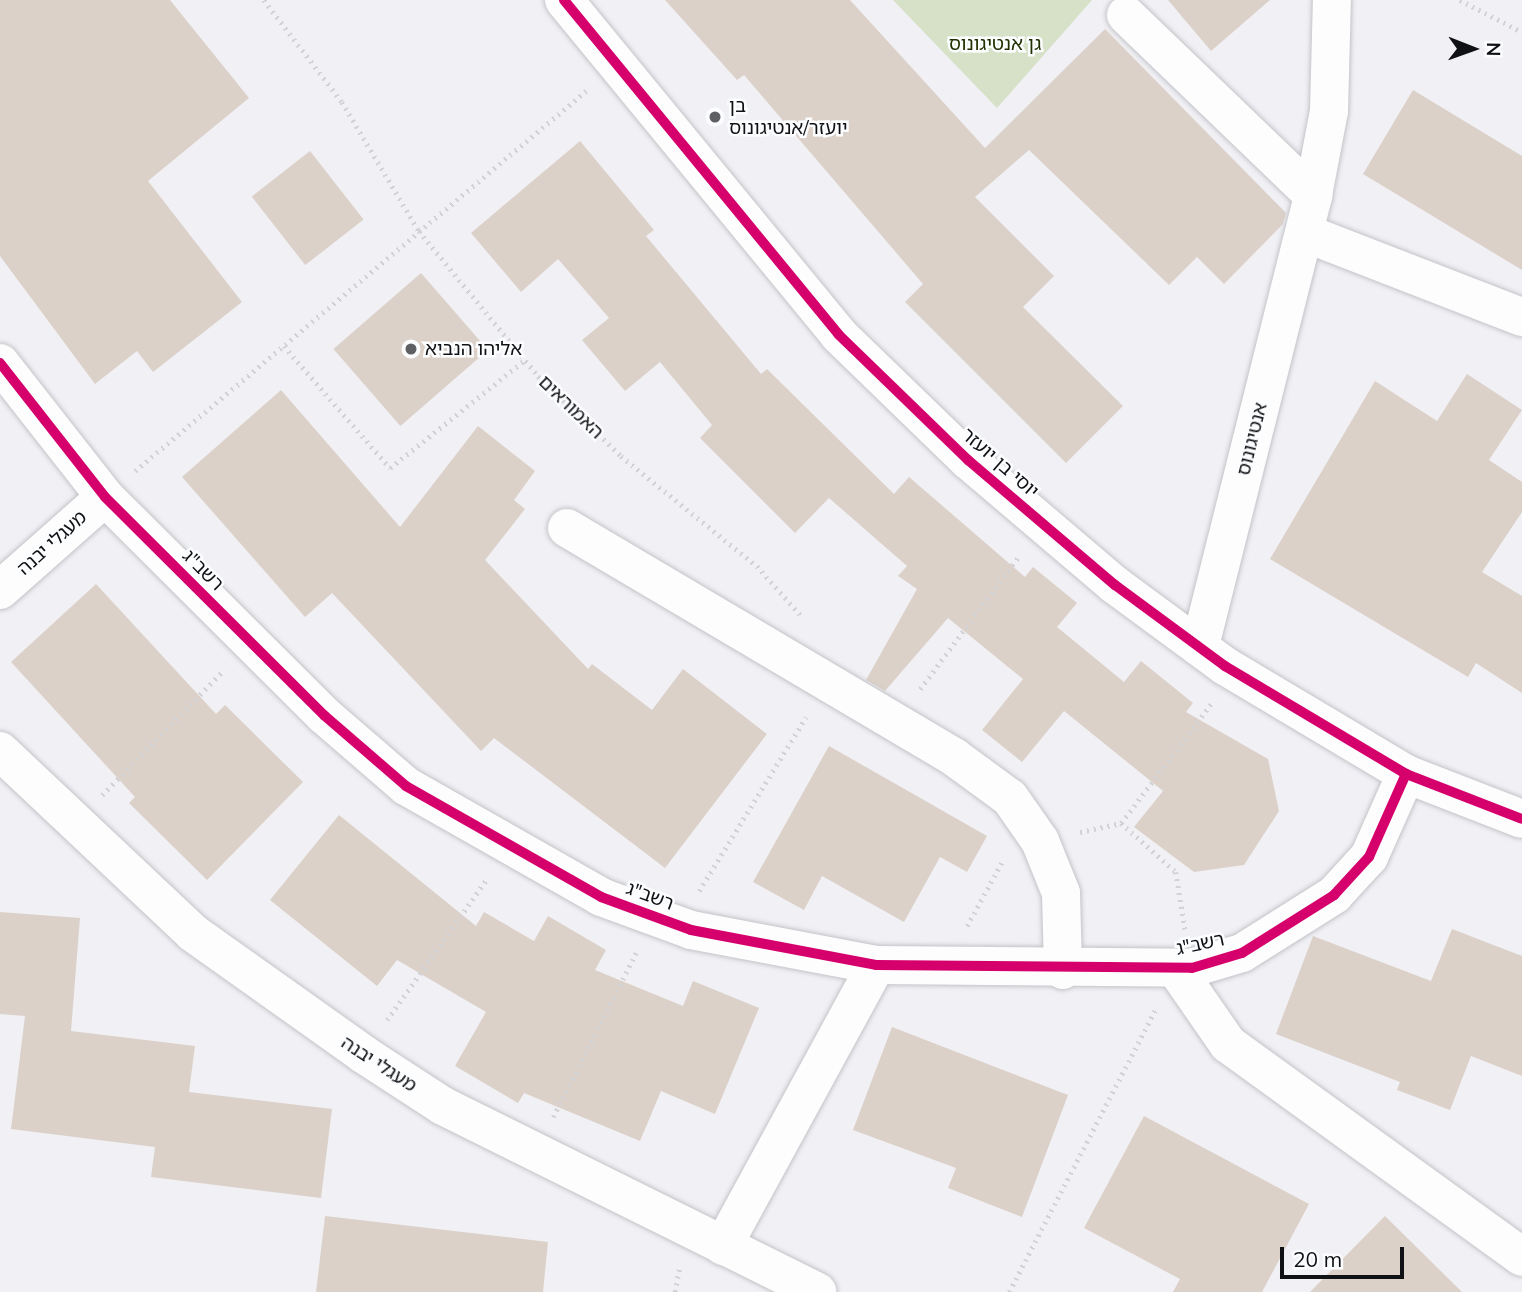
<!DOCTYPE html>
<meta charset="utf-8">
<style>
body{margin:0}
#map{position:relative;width:1522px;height:1292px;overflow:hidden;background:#f0f0f5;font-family:Mulish,"Noto Sans Hebrew",sans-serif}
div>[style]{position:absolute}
.green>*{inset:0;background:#d6e1c7}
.building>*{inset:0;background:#dcd1c9;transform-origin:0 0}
.path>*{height:4.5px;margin-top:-2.25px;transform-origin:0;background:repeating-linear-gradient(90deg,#d3d3d5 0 2px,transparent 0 7px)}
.roads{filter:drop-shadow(0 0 2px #c3c4c8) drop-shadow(0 0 2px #c3c4c8)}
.minor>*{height:38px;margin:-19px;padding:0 19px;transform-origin:19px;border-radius:19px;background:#fdfdfe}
.cycleway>*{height:10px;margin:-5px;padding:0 5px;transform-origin:5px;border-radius:5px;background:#d6006c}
.dots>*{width:19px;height:19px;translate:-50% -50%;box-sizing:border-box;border:4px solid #fcfdff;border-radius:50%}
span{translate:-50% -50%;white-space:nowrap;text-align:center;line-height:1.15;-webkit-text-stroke:5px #fcfdff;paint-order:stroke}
.park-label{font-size:19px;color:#223000}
.poi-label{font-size:19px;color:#101114}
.left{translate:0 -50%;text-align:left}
.street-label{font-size:19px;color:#101114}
.north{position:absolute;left:1438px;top:14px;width:70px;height:70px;-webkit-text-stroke:5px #fcfdff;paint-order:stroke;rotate:91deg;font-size:19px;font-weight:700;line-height:28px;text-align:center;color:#101114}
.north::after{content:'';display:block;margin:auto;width:24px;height:32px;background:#101114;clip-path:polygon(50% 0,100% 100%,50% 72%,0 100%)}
.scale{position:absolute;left:1280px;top:1247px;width:124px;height:32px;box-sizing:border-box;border:4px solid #101114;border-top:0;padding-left:9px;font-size:21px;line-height:24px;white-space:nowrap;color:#101114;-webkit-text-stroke:5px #fcfdff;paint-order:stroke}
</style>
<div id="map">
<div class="green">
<div style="clip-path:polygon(893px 0,1092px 0,997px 108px)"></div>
</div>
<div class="building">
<div style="clip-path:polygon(0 0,170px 0,249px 98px,148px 181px,242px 302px,153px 372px,137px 351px,95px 384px,0 256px)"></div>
<div style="clip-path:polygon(665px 0,850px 0,985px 148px,1105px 29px,1286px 213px,1283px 224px,1224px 284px,1197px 257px,1169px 285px,1029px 150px,975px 197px,1054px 276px,1023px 307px,1123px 406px,1066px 463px,905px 302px,923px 284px,744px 75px,737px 80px)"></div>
<div style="clip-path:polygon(1168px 0,1270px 0,1211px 51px)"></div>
<div style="clip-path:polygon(1413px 90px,1522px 156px,1522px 270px,1363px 174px)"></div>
<div style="clip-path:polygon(580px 141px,654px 230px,646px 236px,761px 374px,767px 369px,894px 494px,909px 477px,1025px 577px,1033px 567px,1077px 603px,1057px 627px,1124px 682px,1141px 661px,1193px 703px,1186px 712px,1268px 759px,1279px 811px,1244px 865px,1194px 872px,1134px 827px,1163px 791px,1064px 711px,1022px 762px,982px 730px,1023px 679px,948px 618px,885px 691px,866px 680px,917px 589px,898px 576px,907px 566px,829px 498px,795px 533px,700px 438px,712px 425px,660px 362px,625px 391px,582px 340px,609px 318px,558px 259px,521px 292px,471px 233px)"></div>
<div style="left:310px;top:151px;width:87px;height:74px;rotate:52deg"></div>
<div style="left:421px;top:273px;width:102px;height:116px;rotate:49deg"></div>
<div style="clip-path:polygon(1467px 374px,1522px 410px,1489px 460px,1522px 482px,1522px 512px,1482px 572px,1522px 596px,1522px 693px,1476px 663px,1468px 677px,1270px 559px,1375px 381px,1437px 421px)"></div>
<div style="clip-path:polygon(281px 390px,400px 527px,478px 426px,535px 471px,514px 500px,525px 509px,485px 560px,588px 669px,592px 664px,652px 710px,683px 669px,767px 734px,665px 868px,494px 738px,481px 751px,332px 593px,305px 617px,182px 477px)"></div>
<div style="clip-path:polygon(96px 584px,216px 714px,225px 705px,303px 782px,207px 880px,129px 803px,135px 797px,11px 662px)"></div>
<div style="clip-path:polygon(829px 746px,987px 836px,967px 872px,940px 857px,904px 922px,822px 876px,804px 910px,753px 882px)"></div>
<div style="clip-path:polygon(339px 815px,476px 926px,484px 912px,534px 941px,548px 916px,606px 950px,595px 970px,683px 1006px,693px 981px,759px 1008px,715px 1114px,661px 1091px,640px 1141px,524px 1093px,518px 1103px,455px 1066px,486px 1012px,397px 960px,377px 986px,270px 900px)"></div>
<div style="clip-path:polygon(0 912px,80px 918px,71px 1031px,195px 1046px,189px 1092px,332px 1109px,321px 1198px,151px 1177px,155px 1147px,11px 1129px,25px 1016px,0 1014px)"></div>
<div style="clip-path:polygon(1452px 929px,1522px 956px,1522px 1076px,1471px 1056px,1450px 1110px,1397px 1090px,1400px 1082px,1276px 1034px,1313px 936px,1431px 981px)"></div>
<div style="clip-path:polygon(892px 1027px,1068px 1095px,1022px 1217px,948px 1188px,956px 1168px,853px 1130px)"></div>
<div style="clip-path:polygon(1144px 1116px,1309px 1204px,1262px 1292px,1173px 1292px,1180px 1279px,1084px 1228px)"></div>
<div style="clip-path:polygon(325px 1216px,548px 1242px,543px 1292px,316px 1292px)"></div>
<div style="clip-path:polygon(1385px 1216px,1462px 1292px,1310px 1292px)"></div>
</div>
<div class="path">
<div style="left:264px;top:0;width:128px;rotate:52.6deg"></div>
<div style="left:342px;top:102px;width:150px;rotate:59.2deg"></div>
<div style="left:419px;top:231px;width:188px;rotate:50.6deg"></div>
<div style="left:538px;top:376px;width:115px;rotate:43.9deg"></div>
<div style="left:621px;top:456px;width:175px;rotate:39deg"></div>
<div style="left:757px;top:566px;width:69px;rotate:48.5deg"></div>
<div style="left:1460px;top:0;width:70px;rotate:27.3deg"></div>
<div style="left:284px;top:346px;width:162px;rotate:49deg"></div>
<div style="left:390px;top:468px;width:173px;rotate:-38.7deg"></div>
<div style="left:135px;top:471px;width:590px;rotate:-40.12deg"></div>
<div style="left:920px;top:689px;width:166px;rotate:-53.3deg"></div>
<div style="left:102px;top:795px;width:173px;rotate:-45.7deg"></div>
<div style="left:1121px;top:823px;width:149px;rotate:-52.9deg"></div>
<div style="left:1080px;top:832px;width:42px;rotate:-12.4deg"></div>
<div style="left:1121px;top:823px;width:74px;rotate:41.7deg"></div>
<div style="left:1176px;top:872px;width:58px;rotate:81deg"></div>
<div style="left:699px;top:891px;width:204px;rotate:-58.4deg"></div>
<div style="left:967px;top:926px;width:75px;rotate:-61.4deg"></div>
<div style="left:387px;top:1020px;width:173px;rotate:-54.7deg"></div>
<div style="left:553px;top:1117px;width:184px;rotate:-63.2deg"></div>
<div style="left:675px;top:1292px;width:23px;rotate:-80deg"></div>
<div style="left:1009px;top:1292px;width:318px;rotate:-62.6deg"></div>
</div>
<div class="roads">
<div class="minor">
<div style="left:564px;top:0;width:433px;rotate:50.6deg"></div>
<div style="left:839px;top:335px;width:180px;rotate:44.1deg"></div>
<div style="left:968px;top:460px;width:193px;rotate:40.4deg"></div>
<div style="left:1115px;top:585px;width:137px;rotate:36.4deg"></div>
<div style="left:1225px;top:666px;width:211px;rotate:30.8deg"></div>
<div style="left:1406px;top:774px;width:124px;rotate:21.2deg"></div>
<div style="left:1126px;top:15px;width:260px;rotate:43.9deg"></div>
<div style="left:1305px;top:233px;width:233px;rotate:21.2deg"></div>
<div style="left:0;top:363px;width:170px;rotate:51.9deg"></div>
<div style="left:105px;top:497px;width:310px;rotate:44.9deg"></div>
<div style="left:325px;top:716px;width:107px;rotate:40.8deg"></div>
<div style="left:406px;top:786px;width:224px;rotate:29.6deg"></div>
<div style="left:601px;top:897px;width:96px;rotate:20.1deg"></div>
<div style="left:691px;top:930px;width:188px;rotate:10.7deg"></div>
<div style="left:876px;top:965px;width:316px;rotate:0.5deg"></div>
<div style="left:1192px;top:968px;width:52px;rotate:-16.7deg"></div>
<div style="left:1242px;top:953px;width:109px;rotate:-32.2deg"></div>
<div style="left:1334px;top:895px;width:52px;rotate:-47.4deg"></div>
<div style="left:1369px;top:857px;width:91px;rotate:-66deg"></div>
<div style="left:567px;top:528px;width:450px;rotate:30.6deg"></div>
<div style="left:954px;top:757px;width:69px;rotate:36.2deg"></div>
<div style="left:1010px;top:798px;width:52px;rotate:55.1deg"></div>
<div style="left:1040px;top:841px;width:56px;rotate:68deg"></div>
<div style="left:1061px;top:893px;width:77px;rotate:88.5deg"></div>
<div style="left:0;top:590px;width:140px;rotate:-41.5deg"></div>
<div style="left:1200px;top:646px;width:465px;rotate:-75.9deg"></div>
<div style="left:1313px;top:195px;width:86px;rotate:-79.2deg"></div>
<div style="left:1329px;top:111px;width:111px;rotate:-88.5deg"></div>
<div style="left:0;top:751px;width:265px;rotate:43.3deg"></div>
<div style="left:193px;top:933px;width:209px;rotate:35.4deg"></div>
<div style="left:363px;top:1054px;width:95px;rotate:33deg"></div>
<div style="left:443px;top:1106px;width:418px;rotate:26.4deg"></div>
<div style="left:1176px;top:969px;width:91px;rotate:55.3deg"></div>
<div style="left:1228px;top:1044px;width:363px;rotate:35.9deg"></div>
<div style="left:723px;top:1246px;width:320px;rotate:-61.4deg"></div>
</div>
</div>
<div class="cycleway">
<div style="left:564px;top:0;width:433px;rotate:50.6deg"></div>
<div style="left:839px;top:335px;width:180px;rotate:44.1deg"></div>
<div style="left:968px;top:460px;width:193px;rotate:40.4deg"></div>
<div style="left:1115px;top:585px;width:137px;rotate:36.4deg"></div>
<div style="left:1225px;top:666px;width:211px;rotate:30.8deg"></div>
<div style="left:1406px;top:774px;width:124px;rotate:21.2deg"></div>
<div style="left:0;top:363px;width:170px;rotate:51.9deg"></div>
<div style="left:105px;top:497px;width:310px;rotate:44.9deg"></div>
<div style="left:325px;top:716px;width:107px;rotate:40.8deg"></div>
<div style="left:406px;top:786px;width:224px;rotate:29.6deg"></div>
<div style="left:601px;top:897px;width:96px;rotate:20.1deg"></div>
<div style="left:691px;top:930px;width:188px;rotate:10.7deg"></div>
<div style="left:876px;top:965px;width:316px;rotate:0.5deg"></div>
<div style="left:1192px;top:968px;width:52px;rotate:-16.7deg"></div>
<div style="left:1242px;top:953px;width:109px;rotate:-32.2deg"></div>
<div style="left:1334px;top:895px;width:52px;rotate:-47.4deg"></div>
<div style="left:1369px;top:857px;width:91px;rotate:-66deg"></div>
</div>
<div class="dots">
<div style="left:715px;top:117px;background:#5e5f63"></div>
<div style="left:411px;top:349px;background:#5e5f63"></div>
</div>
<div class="park-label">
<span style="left:995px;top:44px">גן אנטיגונוס</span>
</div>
<div class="poi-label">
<span class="left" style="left:729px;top:117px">בן<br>יועזר/אנטיגונוס</span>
<span class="left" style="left:425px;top:349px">אליהו הנביא</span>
</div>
<div class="street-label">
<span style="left:571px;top:407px;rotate:44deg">האמוראים</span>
<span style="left:1252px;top:439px;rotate:-76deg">אנטיגונוס</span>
<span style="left:1000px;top:463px;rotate:41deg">יוסי בן יועזר</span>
<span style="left:52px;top:543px;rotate:-42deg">מעגלי יבנה</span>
<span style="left:203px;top:570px;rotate:45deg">רשב"ג</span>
<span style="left:650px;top:896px;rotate:20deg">רשב"ג</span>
<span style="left:1200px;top:944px;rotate:-12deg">רשב"ג</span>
<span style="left:379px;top:1064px;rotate:33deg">מעגלי יבנה</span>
</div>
<div class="north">N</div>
<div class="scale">20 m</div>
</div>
